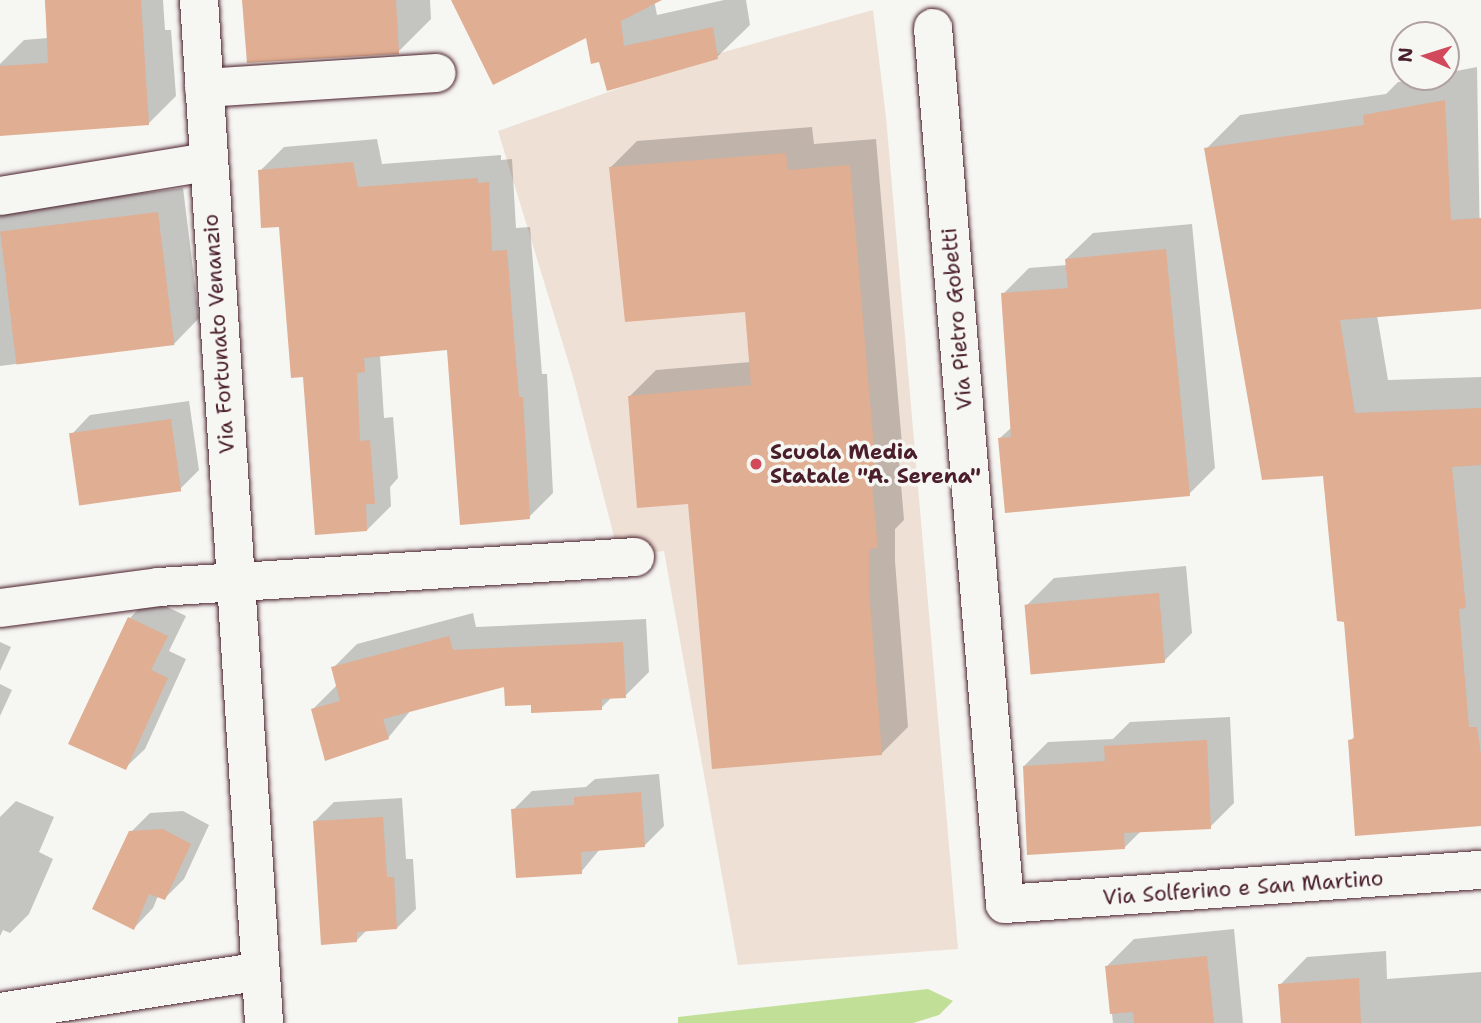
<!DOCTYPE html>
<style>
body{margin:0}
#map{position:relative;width:1481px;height:1023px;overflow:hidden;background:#f6f6f2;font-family:"Shantell Sans",sans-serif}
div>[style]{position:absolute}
.built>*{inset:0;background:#efe0d5}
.green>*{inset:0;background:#c1df97}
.shadow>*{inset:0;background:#0003}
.building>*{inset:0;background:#e0ae92;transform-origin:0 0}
.roads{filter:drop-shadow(0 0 2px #4a1f2b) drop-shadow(0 0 2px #4a1f2b)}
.minor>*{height:38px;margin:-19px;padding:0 19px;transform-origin:19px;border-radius:19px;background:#f6f6f2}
.dots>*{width:19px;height:19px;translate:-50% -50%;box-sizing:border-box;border:4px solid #f6f6f2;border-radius:50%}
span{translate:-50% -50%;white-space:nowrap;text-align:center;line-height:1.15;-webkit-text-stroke:7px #f6f6f2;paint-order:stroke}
.street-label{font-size:21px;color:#4a1f2b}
.poi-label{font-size:21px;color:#4a1f2b;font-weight:700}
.left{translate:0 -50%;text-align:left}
.north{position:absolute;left:1390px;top:21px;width:70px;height:70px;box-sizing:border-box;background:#f6f6f2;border:2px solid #b1a0a2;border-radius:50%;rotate:273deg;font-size:19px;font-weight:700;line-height:28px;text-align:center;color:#4a1f2b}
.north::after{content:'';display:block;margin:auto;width:24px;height:32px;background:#d1495b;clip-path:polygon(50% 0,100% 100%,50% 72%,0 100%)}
</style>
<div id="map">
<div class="built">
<div style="clip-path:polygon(873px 10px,886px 117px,958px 949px,738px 965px,664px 551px,619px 556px,573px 377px,498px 131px,631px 84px,718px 59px,717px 54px)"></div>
</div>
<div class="green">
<div style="clip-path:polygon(928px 989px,953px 1001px,939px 1015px,913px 1023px,678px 1023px,678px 1017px)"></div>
</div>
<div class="shadow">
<div style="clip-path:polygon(45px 0,163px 0,165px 30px,171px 30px,176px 96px,148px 124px,0 115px,0 64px,24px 40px,48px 38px)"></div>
<div style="clip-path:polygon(244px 0,430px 0,431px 19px,398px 52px)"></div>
<div style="clip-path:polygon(453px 0,654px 0,657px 15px,724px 0,746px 0,750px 25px,717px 57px,601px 59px,588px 35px)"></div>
<div style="clip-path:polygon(1477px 67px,1481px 308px,1377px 315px,1388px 380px,1481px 377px,1481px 824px,1350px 741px,1356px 735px,1346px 620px,1325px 474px,1206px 149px,1240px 115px,1386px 94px,1398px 82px,1446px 77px,1446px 73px)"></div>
<div style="clip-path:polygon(812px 127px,814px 144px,876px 139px,902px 444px,898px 448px,904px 520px,895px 529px,895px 561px,908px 727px,881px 754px,690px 502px,629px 397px,656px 370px,751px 362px,747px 311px,610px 168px,637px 141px)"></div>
<div style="clip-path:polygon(377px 139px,382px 164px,501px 155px,501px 160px,512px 159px,516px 228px,530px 227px,542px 374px,547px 374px,553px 493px,529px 517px,449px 349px,380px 355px,384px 418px,393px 417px,398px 478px,390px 487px,391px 506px,367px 530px,305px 376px,280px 225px,260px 171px,284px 147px)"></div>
<div style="clip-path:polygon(183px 188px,199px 318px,174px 344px,0 366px,0 211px)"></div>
<div style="clip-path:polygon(1192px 224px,1215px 468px,1189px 494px,1000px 438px,1012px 427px,1003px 294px,1029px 268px,1067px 265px,1066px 259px,1093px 233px)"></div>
<div style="clip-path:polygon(189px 401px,199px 470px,180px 489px,71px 435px,90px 415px)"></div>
<div style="clip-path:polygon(1186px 566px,1192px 633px,1164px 661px,1027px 605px,1054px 578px)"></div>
<div style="clip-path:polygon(149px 598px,186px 616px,169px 651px,186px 659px,145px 749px,125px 768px,70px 743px,130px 618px)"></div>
<div style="clip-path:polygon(473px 613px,476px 627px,646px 619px,649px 672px,625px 696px,612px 697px,601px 708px,533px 703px,506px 684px,411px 710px,388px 738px,313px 709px,337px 685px,333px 668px,357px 644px)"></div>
<div style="clip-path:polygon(0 642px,11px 647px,0 671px)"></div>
<div style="clip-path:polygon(0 684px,12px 690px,0 716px)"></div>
<div style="clip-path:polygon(1230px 717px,1234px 803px,1210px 827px,1141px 831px,1124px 848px,1024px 766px,1048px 742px,1113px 739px,1130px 722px)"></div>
<div style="clip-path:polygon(659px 774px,664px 826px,644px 846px,600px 849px,581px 872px,513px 810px,532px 791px,586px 787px,595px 779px)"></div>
<div style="clip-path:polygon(402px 798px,406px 859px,413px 859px,416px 909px,397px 928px,367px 930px,356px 941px,315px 821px,334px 802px)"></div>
<div style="clip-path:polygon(16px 801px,54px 817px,39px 852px,53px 859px,29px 914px,10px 933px,3px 930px,0 936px,0 817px)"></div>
<div style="clip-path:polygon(183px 811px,209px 825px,184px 879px,165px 898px,158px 896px,153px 908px,134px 928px,131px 832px,150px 813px)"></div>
<div style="clip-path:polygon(1234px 929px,1243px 1023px,1113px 1023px,1107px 966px,1134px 939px)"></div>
<div style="clip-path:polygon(1386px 951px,1387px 979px,1481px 972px,1481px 1023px,1283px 1023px,1280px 985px,1307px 957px)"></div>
</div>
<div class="building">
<div style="clip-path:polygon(45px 0,141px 0,149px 125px,0 136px,0 66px,48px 63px)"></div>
<div style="clip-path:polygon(242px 0,396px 0,399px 54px,247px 63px)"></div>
<div style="clip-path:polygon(451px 0,662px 0,621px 21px,624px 46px,713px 27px,718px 59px,607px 91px,599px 62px,591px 64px,586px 38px,493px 85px)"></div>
<div style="clip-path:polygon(1445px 100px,1451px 220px,1481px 218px,1481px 309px,1340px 320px,1355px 413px,1481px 408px,1481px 465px,1452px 467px,1466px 608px,1459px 609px,1469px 727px,1477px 727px,1481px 755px,1481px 826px,1355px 836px,1348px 740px,1354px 739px,1344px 622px,1337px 621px,1323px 476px,1262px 480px,1204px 148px,1364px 125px,1363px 115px)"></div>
<div style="clip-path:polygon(786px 153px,788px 170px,850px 165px,876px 472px,871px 472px,878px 548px,869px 549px,869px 589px,882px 755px,712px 769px,688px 504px,637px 508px,628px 396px,751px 385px,745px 312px,625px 322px,609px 167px)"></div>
<div style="clip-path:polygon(353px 162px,358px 187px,478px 178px,478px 183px,489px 182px,492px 251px,507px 250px,519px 397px,523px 397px,530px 519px,460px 525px,447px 350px,364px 358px,365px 372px,357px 373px,360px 441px,370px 440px,375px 504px,366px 504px,367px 531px,315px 535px,303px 377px,291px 378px,279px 227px,261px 228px,258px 170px)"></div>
<div style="left:158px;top:212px;width:134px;height:159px;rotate:83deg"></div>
<div style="clip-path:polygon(1166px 249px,1190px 496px,1005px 513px,998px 438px,1011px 437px,1001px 293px,1068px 288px,1065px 259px)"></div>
<div style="left:171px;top:419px;width:73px;height:103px;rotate:82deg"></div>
<div style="left:1159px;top:593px;width:70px;height:135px;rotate:85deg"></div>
<div style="clip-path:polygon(128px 617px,168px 636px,151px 670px,168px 678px,126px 770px,68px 744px)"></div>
<div style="clip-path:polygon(449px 636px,453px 650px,623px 642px,626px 698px,602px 699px,602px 710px,531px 713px,531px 705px,505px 706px,504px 687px,383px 719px,389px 739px,325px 761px,311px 709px,340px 701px,331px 667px)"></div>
<div style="clip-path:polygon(1207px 740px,1211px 829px,1124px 833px,1125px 849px,1027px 855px,1023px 766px,1105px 761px,1104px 746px)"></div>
<div style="clip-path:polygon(641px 792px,645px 847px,581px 852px,582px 874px,516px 878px,511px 809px,574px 805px,574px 797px)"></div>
<div style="clip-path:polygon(383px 817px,387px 877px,394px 877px,397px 929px,357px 932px,357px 942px,321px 945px,313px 821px)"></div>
<div style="clip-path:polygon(163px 829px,191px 844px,165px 900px,149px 894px,134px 930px,92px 909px,129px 831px)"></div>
<div style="clip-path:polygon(1207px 956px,1214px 1023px,1134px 1023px,1133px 1012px,1110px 1014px,1105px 966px)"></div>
<div style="clip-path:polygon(1359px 978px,1361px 1023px,1281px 1023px,1278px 984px)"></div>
</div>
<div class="roads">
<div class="minor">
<div style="left:199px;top:0;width:1025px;rotate:86.36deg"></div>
<div style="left:933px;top:28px;width:879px;rotate:85.3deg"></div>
<div style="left:1005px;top:904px;width:477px;rotate:-4.1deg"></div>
<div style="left:204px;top:88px;width:233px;rotate:-3.7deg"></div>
<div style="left:0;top:196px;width:211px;rotate:-9.3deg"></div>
<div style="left:0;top:608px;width:160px;rotate:-7.5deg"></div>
<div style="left:159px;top:587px;width:477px;rotate:-3.6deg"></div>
<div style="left:0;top:1012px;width:264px;rotate:-8.9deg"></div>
</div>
</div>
<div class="dots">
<div style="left:756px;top:464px;background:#d1495b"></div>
</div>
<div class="street-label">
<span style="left:957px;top:319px;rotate:-95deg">Via Pietro Gobetti</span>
<span style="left:219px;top:334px;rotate:-94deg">Via Fortunato Venanzio</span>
<span style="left:1243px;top:888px;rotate:-4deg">Via Solferino e San Martino</span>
</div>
<div class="poi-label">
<span class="left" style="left:770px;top:464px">Scuola Media<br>Statale "A. Serena"</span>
</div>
<div class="north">N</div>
</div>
